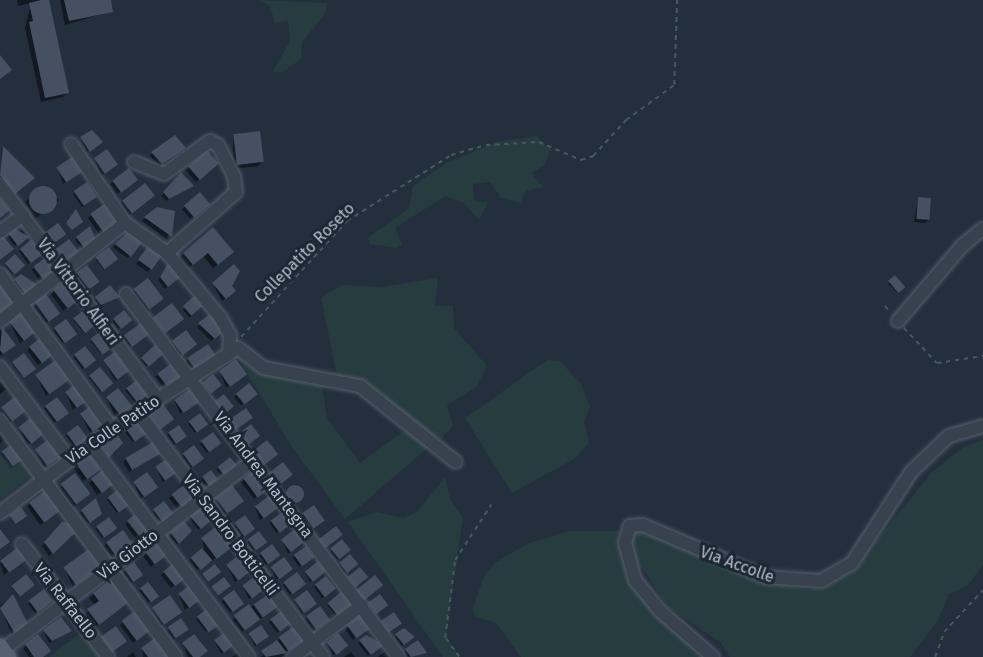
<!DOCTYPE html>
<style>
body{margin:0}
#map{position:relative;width:983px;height:657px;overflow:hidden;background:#242f3e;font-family:"Fira Sans",sans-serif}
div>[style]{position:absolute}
.green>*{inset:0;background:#263c3f}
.shadow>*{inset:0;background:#0007;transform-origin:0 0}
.building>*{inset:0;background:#455162;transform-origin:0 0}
.round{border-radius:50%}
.path>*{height:1.5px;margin-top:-0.75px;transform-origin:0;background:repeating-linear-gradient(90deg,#44595c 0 4.5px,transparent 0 9px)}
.roads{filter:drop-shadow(0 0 2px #565f6c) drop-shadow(0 0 2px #565f6c)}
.minor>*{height:12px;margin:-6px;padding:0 6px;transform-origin:6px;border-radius:6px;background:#38414e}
.major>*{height:15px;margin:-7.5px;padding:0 7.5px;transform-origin:7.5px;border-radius:7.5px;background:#56606e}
span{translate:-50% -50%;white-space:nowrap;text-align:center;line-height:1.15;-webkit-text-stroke:6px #1d2633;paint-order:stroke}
.street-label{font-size:16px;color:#b4bcc9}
</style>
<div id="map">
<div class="green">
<div style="clip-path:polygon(259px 0,327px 3px,325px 14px,302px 42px,301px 59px,281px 73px,273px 71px,290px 41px,288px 21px,275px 23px,270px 6px)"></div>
<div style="clip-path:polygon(536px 136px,551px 149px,544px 166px,531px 173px,543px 187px,526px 191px,520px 203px,501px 198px,490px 182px,473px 184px,474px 200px,488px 203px,479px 220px,464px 203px,445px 196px,395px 228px,402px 244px,397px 248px,369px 244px,368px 238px,409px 208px,413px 186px,446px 163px,497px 142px)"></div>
<div style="clip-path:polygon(438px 278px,435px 306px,453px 306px,454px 328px,487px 366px,476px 387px,447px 405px,453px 426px,440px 440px,338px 381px,321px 298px,342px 285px,382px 287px)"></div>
<div style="clip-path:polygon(236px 355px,322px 384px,327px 418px,360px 463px,409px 427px,431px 445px,345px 519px,292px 447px)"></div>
<div style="clip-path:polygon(547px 360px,560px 361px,581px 384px,590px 407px,584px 421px,589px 443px,574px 459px,512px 493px,465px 418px)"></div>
<div style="clip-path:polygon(983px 440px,983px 565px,967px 586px,949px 594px,937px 622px,910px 657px,730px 657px,720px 642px,668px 607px,642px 568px,632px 565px,629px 552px,636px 526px,749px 575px,808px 590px,829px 584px,853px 569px,932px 472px,965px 446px)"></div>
<div style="clip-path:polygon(0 454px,11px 469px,25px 459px,35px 472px,0 500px)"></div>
<div style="clip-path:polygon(445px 477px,450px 500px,463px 518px,446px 636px,460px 657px,443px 657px,348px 522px,376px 512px,404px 518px,418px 511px)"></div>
<div style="clip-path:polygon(569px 531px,619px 531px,632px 587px,710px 657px,521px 657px,496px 623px,476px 617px,472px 610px,485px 574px,496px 562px,529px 543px)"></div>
<div style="clip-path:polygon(83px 631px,103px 657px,49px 657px)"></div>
</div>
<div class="shadow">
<div style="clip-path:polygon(17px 0,48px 0,67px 93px,63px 97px,41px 102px,25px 28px,31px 3px,18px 6px)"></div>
<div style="clip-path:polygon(60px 0,109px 0,112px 11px,65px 25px)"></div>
<div style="clip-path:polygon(233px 135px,262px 162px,258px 166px,233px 169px)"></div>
<div style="clip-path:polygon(81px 138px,99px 144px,87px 152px)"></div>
<div style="clip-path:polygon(2px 148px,33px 178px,10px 197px,0 184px)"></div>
<div style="clip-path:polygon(181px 150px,159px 166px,150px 156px,152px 153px)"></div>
<div style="left:207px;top:152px;width:16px;height:28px;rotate:50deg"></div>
<div style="clip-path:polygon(95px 160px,113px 167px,101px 176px)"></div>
<div style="clip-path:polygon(58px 169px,77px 175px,63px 184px)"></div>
<div style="clip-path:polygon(128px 170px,133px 183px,117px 194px,110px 184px)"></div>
<div style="clip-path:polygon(181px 174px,192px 186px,166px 201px,161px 196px)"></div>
<div style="clip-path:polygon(86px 184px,94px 199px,82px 207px,73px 194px)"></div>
<div style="clip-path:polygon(44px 186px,59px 200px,35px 219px,25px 202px)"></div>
<div style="left:199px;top:194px;width:13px;height:23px;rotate:48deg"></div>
<div style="clip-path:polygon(150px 199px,129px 215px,120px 204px,123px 201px)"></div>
<div style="clip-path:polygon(918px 199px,928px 220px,925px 223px,914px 222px)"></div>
<div style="clip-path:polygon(103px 206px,113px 226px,100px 235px,88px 218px)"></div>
<div style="clip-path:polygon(158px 208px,173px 213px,167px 239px,142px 221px)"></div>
<div style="left:57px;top:225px;width:11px;height:17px;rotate:52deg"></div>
<div style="clip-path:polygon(89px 228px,94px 240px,83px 249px,75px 240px)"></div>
<div style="clip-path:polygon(213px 229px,228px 256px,213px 268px,203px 256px,188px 268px,179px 258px)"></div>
<div style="clip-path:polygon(22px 230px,27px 237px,15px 246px,7px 236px)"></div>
<div style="clip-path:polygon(129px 233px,130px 256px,127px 258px,113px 247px)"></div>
<div style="clip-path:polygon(30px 242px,42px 253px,28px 264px,19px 251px)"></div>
<div style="left:68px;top:242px;width:13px;height:15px;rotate:48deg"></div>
<div style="left:108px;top:249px;width:13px;height:16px;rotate:51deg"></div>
<div style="clip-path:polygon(146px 251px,160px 256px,148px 272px,136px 264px)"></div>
<div style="left:15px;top:256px;width:12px;height:14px;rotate:48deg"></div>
<div style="left:46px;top:259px;width:14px;height:18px;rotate:54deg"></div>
<div style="clip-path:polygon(168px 265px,178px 278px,165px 289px,158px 280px)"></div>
<div style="left:87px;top:267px;width:19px;height:13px;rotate:54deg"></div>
<div style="clip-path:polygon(21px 276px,35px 285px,22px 295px,13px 282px)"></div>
<div style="left:894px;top:278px;width:13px;height:8px;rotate:45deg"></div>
<div style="clip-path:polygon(148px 280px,159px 301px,146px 312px,132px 293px)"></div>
<div style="clip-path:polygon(64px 284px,74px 303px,63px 311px,51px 294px)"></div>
<div style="clip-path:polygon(213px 284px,230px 287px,234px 291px,222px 301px)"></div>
<div style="clip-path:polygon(110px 287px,118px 297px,99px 306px,94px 300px)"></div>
<div style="clip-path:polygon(45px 296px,55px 316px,46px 323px,33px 306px)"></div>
<div style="left:194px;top:299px;width:10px;height:16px;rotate:45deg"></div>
<div style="left:84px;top:311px;width:17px;height:14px;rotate:50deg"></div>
<div style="left:124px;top:312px;width:10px;height:15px;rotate:53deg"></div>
<div style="clip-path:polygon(210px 316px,219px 334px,211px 341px,197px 327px)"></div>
<div style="left:66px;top:321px;width:15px;height:16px;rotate:53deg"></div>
<div style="clip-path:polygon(10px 323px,32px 334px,20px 343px)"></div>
<div style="left:141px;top:326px;width:10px;height:21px;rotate:53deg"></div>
<div style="clip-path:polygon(1px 329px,14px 345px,0 356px,0 330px)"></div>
<div style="left:101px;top:333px;width:16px;height:13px;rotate:52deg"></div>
<div style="clip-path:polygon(40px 340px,48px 357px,38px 365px,27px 350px)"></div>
<div style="clip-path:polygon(173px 342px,192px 346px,178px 356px)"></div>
<div style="left:155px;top:347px;width:9px;height:19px;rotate:49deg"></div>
<div style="left:85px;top:348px;width:15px;height:15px;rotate:53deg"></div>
<div style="left:23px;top:355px;width:17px;height:14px;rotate:50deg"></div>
<div style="clip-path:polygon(214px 356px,192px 372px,185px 362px,188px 359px)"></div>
<div style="clip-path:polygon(105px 362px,126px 372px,115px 381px)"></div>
<div style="left:170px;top:366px;width:14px;height:18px;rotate:54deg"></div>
<div style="left:100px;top:369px;width:18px;height:14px;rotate:52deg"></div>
<div style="clip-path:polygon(220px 372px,242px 376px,226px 388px)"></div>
<div style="clip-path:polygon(37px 377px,66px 381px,46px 396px)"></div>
<div style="left:137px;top:381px;width:16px;height:15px;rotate:50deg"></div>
<div style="clip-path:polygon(0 382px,6px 389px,0 394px)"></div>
<div style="left:249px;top:385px;width:11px;height:19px;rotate:52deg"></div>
<div style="clip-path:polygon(66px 393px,84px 401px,73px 410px)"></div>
<div style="clip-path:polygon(107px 398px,127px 408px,115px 417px)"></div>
<div style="left:57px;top:399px;width:17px;height:16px;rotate:54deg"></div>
<div style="clip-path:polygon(175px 401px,194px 404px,180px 414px)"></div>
<div style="clip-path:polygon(2px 408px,23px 412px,9px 423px)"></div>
<div style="clip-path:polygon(81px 415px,100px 425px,90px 433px)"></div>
<div style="clip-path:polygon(200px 415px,205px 426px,195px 433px,188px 424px)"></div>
<div style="clip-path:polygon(150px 416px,170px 422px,157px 431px)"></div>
<div style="clip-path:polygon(138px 422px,144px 434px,133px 442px,125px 432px)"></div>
<div style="left:77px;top:427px;width:15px;height:14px;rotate:53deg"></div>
<div style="clip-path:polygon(178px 427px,184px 439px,174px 445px,167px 435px)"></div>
<div style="clip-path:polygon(19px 428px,38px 437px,27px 445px)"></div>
<div style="clip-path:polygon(0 434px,4px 440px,0 443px)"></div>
<div style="clip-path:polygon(213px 434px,218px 445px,207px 453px,200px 444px)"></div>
<div style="left:12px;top:446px;width:16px;height:13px;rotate:50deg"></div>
<div style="clip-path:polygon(101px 447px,115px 447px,117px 451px,107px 459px)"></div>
<div style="clip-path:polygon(193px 447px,200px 461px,191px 468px,182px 456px)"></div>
<div style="clip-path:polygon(36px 451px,58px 458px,44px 468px)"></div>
<div style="clip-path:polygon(89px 456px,96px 472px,83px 481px,74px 468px)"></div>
<div style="clip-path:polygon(155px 457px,129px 472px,123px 462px,126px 459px)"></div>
<div style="left:230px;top:459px;width:10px;height:17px;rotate:53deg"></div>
<div style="clip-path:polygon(156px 468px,175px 473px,163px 482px)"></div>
<div style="clip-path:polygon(106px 470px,112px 484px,97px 495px,89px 483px)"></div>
<div style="left:210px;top:472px;width:11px;height:12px;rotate:52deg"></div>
<div style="clip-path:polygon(252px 473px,262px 493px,254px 499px,241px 482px)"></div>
<div style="clip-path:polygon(75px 475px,86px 497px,73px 507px,59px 488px)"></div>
<div style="clip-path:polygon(134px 483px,153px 490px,140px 499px)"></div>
<div style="clip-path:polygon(296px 484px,303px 494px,292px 506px,285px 497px)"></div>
<div style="left:185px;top:486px;width:15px;height:20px;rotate:53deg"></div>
<div style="clip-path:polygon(119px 491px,127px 506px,117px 513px,107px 500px)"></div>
<div style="clip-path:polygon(46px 492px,56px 513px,40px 525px,27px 506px)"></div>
<div style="clip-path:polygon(216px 498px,240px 504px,224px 515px)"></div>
<div style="clip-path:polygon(95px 501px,99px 515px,88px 523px,80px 513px)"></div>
<div style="left:164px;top:503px;width:14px;height:14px;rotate:54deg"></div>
<div style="clip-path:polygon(255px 507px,274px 510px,260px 520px)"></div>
<div style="clip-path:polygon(313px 507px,322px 522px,312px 529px,302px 516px)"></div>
<div style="clip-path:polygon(198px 510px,210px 520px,198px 530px,189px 517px)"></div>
<div style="clip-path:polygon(137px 514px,147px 533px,137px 540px,125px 524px)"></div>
<div style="left:281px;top:515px;width:12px;height:14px;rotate:55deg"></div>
<div style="left:245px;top:518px;width:14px;height:14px;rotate:54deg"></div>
<div style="left:108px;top:519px;width:11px;height:16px;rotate:52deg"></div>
<div style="clip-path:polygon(184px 523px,190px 530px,177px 545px,169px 535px)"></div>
<div style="clip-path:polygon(66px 524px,72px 536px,49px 556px,42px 546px)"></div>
<div style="left:123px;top:532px;width:16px;height:24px;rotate:55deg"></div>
<div style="left:259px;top:534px;width:10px;height:15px;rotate:53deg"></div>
<div style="clip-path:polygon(202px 539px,228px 550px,197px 570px,189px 560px,204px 548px)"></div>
<div style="clip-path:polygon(282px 540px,301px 544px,288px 554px)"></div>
<div style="left:342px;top:541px;width:11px;height:16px;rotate:49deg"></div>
<div style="clip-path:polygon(160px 543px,165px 556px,151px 567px,143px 556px)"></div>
<div style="clip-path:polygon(271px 546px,276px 557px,266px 565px,259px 556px)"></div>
<div style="left:305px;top:548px;width:11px;height:16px;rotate:52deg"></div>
<div style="clip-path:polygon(16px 550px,21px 562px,4px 575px,0 563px)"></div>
<div style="left:350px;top:556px;width:10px;height:15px;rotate:53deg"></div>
<div style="clip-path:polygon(133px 564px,139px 577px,131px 583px,123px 572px)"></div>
<div style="clip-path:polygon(175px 564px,182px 580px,171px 588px,161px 575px)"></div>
<div style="clip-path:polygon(227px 565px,246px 574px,235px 582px)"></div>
<div style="clip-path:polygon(64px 568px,98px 569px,73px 587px)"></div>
<div style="clip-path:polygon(271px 568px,290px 571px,276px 580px)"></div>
<div style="clip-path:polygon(305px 572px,322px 573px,310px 582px)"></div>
<div style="clip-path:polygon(297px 574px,303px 586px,290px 595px,283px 585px)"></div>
<div style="left:25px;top:576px;width:12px;height:18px;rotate:48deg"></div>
<div style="left:326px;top:578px;width:14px;height:15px;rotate:54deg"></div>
<div style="left:148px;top:584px;width:15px;height:11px;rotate:53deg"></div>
<div style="clip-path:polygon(243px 587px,261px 590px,249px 599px)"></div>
<div style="clip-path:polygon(44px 591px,50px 603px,35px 613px,28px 604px)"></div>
<div style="left:233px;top:592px;width:14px;height:15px;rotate:51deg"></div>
<div style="left:342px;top:593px;width:13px;height:19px;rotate:51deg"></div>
<div style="clip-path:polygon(94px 594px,123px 606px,94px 628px,84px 615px,95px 605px,89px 598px)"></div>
<div style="clip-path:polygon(179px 595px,197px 601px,185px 610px)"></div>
<div style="clip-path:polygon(269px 595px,274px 609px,242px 632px,232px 620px)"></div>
<div style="clip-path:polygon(12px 596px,23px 627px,12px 635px,0 606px)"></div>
<div style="clip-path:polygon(295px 601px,314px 605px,302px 614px)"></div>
<div style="clip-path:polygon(320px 608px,325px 622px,312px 632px,304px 620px)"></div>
<div style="clip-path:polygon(153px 609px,177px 615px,161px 626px)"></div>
<div style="left:208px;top:610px;width:16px;height:15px;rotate:52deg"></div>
<div style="clip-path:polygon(136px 612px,146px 633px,133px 643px,120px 625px)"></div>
<div style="clip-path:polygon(282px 612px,288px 625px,277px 633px,269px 622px)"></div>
<div style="clip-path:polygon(360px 616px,366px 630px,353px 640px,345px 629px)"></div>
<div style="clip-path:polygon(181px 621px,186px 631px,174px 640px,167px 631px)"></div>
<div style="clip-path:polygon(404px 630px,413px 637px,402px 646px,395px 637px)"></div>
<div style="clip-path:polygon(44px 631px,70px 631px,49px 643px)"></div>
<div style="clip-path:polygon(250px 635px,266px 638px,255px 646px)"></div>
<div style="clip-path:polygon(38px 636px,42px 657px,29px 657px,23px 648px)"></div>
<div style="clip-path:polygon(366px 637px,381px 646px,368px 656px,358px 643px)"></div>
<div style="clip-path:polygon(280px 638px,300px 642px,281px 657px,261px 657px)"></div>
<div style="clip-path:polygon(215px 641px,232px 646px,221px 654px)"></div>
<div style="clip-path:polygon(417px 642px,425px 652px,408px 657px,404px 652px)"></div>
<div style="clip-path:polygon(327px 643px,344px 647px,333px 655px)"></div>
<div style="clip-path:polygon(183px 644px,199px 657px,188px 657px)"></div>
<div style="clip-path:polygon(142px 649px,166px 657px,143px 657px)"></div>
<div style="clip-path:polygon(241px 650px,246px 657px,232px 657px)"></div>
<div style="clip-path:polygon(386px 651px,390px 657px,378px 657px)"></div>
<div style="clip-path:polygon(133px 652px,136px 657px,127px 657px)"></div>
<div style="clip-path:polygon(351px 652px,355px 657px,344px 657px)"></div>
</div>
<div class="building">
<div style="clip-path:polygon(41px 0,49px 0,69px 93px,45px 98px,29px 22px,33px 21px,29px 3px)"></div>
<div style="clip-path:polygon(64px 0,111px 0,113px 12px,69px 21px)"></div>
<div style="clip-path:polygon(0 55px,12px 70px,0 79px)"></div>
<div style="clip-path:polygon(92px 130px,103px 142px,90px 152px,80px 137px)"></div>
<div style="left:260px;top:131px;width:31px;height:27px;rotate:83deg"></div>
<div style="clip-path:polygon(175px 135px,186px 148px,162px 164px,151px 152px)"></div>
<div style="clip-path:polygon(3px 146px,35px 178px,15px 194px,0 175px)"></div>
<div style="left:107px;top:149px;width:19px;height:16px;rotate:55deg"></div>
<div style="left:207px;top:150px;width:18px;height:25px;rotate:49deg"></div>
<div style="left:72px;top:157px;width:18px;height:19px;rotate:56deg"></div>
<div style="left:129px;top:168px;width:15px;height:21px;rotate:53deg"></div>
<div style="clip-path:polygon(181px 172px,194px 186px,169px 199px,163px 192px)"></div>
<div style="left:87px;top:182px;width:18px;height:16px;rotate:56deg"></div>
<div style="left:145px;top:183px;width:16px;height:29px;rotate:52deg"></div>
<div class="round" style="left:29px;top:186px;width:28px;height:28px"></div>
<div style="left:200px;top:192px;width:16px;height:21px;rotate:50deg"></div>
<div style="left:918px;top:197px;width:13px;height:22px;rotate:4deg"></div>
<div style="clip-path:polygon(0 198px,10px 210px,0 218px)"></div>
<div style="left:104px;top:204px;width:24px;height:17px;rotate:54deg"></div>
<div style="clip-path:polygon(157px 207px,175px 211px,172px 237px,144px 217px)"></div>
<div style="clip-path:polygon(76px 209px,83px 222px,72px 230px,66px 223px)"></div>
<div style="left:58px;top:223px;width:14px;height:16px;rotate:54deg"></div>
<div style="clip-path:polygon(90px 226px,96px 240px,85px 249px,76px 237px)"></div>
<div style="clip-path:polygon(213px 227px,234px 252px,218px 265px,208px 253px,193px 265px,183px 253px)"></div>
<div style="clip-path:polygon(14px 228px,29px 237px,18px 246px,8px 233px)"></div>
<div style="clip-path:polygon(129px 231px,143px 241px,131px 257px,115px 244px)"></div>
<div style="clip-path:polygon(3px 236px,14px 249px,0 260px,0 238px)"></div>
<div style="left:69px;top:239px;width:16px;height:16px;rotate:52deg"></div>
<div style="clip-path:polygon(31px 240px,44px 253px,31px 263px,20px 249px)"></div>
<div style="left:148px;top:246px;width:17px;height:17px;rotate:36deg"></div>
<div style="left:109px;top:247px;width:15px;height:17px;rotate:53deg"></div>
<div style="left:15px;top:254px;width:15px;height:14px;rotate:48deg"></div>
<div style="left:46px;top:257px;width:16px;height:16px;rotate:52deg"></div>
<div style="clip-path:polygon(170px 260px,183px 275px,168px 287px,160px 277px)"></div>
<div style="clip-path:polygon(234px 264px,240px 271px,232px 286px,236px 291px,226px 299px,212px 283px)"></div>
<div style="left:87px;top:265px;width:21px;height:13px;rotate:53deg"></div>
<div style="clip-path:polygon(21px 274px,38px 285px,25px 294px,14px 279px)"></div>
<div style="left:895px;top:275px;width:16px;height:9px;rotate:50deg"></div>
<div style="left:148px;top:278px;width:26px;height:18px;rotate:53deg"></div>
<div style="left:64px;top:281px;width:24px;height:14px;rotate:52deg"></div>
<div style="clip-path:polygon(0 285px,14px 304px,0 314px)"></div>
<div style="clip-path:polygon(110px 285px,120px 297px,101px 305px,95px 297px)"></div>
<div style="left:46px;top:294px;width:24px;height:14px;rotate:54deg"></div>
<div style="left:194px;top:296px;width:13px;height:15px;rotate:48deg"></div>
<div style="left:172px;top:303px;width:20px;height:24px;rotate:53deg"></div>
<div style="left:85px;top:309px;width:19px;height:15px;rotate:51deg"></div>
<div style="left:124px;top:310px;width:13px;height:14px;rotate:51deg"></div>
<div style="left:22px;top:312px;width:24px;height:16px;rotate:52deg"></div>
<div style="clip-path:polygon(210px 314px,224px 331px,215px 339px,198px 323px)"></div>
<div style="left:66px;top:319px;width:19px;height:15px;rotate:54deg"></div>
<div style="left:141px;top:323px;width:14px;height:21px;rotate:54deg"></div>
<div style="clip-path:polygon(2px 327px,16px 345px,3px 354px,0 350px)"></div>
<div style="left:186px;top:330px;width:18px;height:18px;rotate:52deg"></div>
<div style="left:101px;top:331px;width:20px;height:13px;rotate:53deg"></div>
<div style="left:40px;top:338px;width:21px;height:14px;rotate:51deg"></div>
<div style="left:208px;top:344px;width:14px;height:25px;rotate:56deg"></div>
<div style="left:155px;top:345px;width:12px;height:19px;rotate:48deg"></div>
<div style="left:85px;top:346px;width:18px;height:14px;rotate:52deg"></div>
<div style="left:117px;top:350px;width:24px;height:17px;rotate:54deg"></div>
<div style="left:24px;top:353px;width:20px;height:15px;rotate:53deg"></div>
<div style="left:57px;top:359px;width:24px;height:27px;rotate:54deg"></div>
<div style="left:236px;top:359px;width:19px;height:21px;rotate:54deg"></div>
<div style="left:170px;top:364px;width:16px;height:16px;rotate:52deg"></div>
<div style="left:100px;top:367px;width:21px;height:14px;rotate:51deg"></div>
<div style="left:213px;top:374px;width:14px;height:14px;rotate:51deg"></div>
<div style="left:138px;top:379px;width:18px;height:15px;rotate:52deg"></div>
<div style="left:77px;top:383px;width:20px;height:15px;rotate:53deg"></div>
<div style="left:249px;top:383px;width:14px;height:17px;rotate:51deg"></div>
<div style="left:118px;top:388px;width:23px;height:15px;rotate:52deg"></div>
<div style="left:190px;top:389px;width:16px;height:19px;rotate:55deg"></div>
<div style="left:224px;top:394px;width:16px;height:12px;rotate:52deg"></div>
<div style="left:17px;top:395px;width:18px;height:20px;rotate:52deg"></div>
<div style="left:57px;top:397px;width:20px;height:15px;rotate:53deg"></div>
<div style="left:163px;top:404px;width:19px;height:18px;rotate:54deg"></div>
<div style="left:92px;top:405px;width:22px;height:15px;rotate:54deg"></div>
<div style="left:246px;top:408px;width:12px;height:21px;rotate:55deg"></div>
<div style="left:200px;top:413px;width:14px;height:14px;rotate:54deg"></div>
<div style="left:30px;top:418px;width:21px;height:15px;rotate:51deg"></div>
<div style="left:138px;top:420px;width:16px;height:15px;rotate:55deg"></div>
<div style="left:251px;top:424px;width:15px;height:16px;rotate:53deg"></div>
<div style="left:78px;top:425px;width:17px;height:14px;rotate:54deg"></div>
<div style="left:179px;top:425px;width:14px;height:13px;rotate:56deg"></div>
<div style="left:213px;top:432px;width:14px;height:15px;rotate:54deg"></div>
<div style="clip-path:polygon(117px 434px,123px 443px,109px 458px,100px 445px)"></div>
<div style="left:50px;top:438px;width:21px;height:19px;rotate:53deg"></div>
<div style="left:267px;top:440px;width:18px;height:18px;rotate:52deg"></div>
<div style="left:153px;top:442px;width:14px;height:32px;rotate:60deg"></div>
<div style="left:13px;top:443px;width:19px;height:14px;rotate:54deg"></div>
<div style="left:194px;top:445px;width:17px;height:14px;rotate:54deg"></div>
<div style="left:90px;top:454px;width:19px;height:17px;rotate:54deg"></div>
<div style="left:169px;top:457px;width:17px;height:17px;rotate:54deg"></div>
<div style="left:230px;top:457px;width:13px;height:16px;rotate:51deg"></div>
<div style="left:283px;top:462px;width:16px;height:18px;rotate:52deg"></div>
<div style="left:106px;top:467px;width:18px;height:19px;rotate:52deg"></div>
<div style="left:211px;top:470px;width:14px;height:11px;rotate:54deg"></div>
<div style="left:253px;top:471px;width:24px;height:12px;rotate:54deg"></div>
<div style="left:147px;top:472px;width:19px;height:17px;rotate:54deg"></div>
<div style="left:75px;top:473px;width:26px;height:18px;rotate:53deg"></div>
<div style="left:185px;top:484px;width:18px;height:17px;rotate:52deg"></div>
<div class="round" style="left:286px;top:485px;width:18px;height:18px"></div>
<div style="left:232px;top:485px;width:20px;height:21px;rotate:53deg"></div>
<div style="left:119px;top:489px;width:19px;height:14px;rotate:54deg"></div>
<div style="left:46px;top:490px;width:25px;height:21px;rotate:53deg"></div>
<div style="left:270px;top:495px;width:15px;height:19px;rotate:53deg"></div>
<div style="clip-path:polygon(96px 498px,102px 514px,90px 523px,81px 510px)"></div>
<div style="left:164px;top:501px;width:16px;height:14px;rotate:52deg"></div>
<div style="left:314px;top:505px;width:19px;height:14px;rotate:55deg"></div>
<div style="left:21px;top:507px;width:11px;height:14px;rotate:56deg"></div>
<div style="clip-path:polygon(198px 508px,212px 520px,201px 529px,189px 515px)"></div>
<div style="left:138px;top:512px;width:23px;height:14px;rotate:52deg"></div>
<div style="left:281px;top:513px;width:15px;height:13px;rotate:53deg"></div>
<div style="left:245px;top:515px;width:17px;height:13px;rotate:54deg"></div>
<div style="left:109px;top:517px;width:14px;height:16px;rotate:54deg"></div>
<div style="clip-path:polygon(184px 521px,192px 531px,179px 544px,170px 532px)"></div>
<div style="clip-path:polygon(62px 522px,70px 523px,75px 533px,53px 554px,44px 542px)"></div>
<div style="left:217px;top:526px;width:26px;height:20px;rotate:53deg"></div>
<div style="left:336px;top:526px;width:11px;height:22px;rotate:52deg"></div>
<div style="left:296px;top:528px;width:16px;height:19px;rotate:52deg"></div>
<div style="clip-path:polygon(0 529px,10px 542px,0 549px)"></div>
<div style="left:123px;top:530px;width:19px;height:21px;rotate:54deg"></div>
<div style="left:259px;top:531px;width:14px;height:14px;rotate:54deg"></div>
<div style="left:342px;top:539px;width:14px;height:15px;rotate:51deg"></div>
<div style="left:161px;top:541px;width:15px;height:19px;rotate:53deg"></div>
<div style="left:272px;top:544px;width:14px;height:15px;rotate:54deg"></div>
<div style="left:306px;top:546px;width:14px;height:15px;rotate:54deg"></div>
<div style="left:17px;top:548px;width:15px;height:21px;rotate:53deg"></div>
<div style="left:90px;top:548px;width:22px;height:33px;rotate:54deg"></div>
<div style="left:202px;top:548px;width:16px;height:15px;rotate:50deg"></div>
<div style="left:350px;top:554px;width:13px;height:14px;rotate:51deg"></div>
<div style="left:239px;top:555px;width:20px;height:16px;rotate:53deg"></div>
<div style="left:284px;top:557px;width:15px;height:17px;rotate:53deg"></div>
<div style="left:318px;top:561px;width:13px;height:17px;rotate:51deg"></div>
<div style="left:134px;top:562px;width:16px;height:12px;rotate:55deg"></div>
<div style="left:175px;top:562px;width:19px;height:15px;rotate:51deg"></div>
<div style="left:215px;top:564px;width:10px;height:16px;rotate:53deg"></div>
<div style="left:360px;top:567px;width:13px;height:16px;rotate:51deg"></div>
<div style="left:297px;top:572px;width:15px;height:17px;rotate:53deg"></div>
<div style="left:26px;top:574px;width:14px;height:19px;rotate:51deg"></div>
<div style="left:375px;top:575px;width:13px;height:24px;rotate:51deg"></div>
<div style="left:255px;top:576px;width:16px;height:16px;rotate:52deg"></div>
<div style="left:326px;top:576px;width:16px;height:14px;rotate:52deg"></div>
<div style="left:224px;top:577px;width:11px;height:16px;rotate:52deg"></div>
<div style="clip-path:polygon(111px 579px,129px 602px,99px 625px,87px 609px,99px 601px,93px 593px)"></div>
<div style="left:148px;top:582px;width:18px;height:10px;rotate:52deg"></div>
<div style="left:191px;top:584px;width:18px;height:16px;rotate:52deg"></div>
<div style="left:44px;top:589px;width:15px;height:19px;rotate:53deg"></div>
<div style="left:234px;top:590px;width:17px;height:14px;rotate:54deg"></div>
<div style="left:307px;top:590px;width:17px;height:16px;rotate:54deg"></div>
<div style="left:342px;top:591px;width:16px;height:19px;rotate:50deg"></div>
<div style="left:270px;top:593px;width:16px;height:20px;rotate:55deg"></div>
<div style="clip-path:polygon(13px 594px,28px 624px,15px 634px,0 608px)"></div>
<div style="left:380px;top:594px;width:14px;height:15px;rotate:54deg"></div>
<div style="left:170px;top:595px;width:21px;height:22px;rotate:55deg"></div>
<div style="left:249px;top:604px;width:19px;height:19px;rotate:54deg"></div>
<div style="left:320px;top:606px;width:17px;height:17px;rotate:54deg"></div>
<div style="left:208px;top:608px;width:20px;height:14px;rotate:53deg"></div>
<div style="left:136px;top:610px;width:25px;height:18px;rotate:53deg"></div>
<div style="left:282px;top:610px;width:16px;height:15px;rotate:52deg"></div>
<div style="left:394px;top:612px;width:14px;height:16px;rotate:56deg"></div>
<div style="left:361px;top:614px;width:17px;height:18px;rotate:54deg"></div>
<div style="clip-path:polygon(61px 617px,72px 631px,52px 641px,43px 630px)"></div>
<div style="left:181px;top:618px;width:14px;height:16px;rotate:56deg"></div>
<div style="left:261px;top:625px;width:14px;height:15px;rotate:56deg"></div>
<div style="left:116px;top:626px;width:19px;height:19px;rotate:55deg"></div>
<div style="left:294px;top:626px;width:17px;height:19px;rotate:54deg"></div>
<div style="clip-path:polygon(404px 628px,415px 637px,404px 645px,395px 634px)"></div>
<div style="left:226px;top:631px;width:16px;height:15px;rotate:52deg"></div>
<div style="left:338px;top:633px;width:16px;height:15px;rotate:50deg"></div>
<div style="clip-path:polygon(38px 634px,51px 651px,43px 657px,34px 657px,25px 644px)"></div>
<div style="clip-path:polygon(194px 634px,208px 651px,200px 657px,193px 657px,182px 643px)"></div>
<div style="clip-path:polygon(366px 635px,384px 645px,371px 655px,359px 640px)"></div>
<div style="clip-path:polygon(156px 637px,170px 655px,167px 657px,148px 657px,141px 648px)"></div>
<div style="clip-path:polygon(277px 640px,287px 653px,266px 657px,261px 651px)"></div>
<div style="clip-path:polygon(418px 640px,427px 653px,411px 657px,405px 649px)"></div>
</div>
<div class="path">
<div style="left:885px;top:306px;width:9px;rotate:49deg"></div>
<div style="left:904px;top:328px;width:48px;rotate:46.7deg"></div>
<div style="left:937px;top:363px;width:47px;rotate:-8.7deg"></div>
<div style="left:241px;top:337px;width:157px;rotate:-47.6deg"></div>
<div style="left:347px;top:221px;width:123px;rotate:-32.4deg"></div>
<div style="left:451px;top:155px;width:36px;rotate:-16deg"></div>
<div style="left:486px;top:145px;width:53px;rotate:-3.2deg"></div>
<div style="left:539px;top:142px;width:46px;rotate:23.2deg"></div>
<div style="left:581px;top:160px;width:13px;rotate:-18deg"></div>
<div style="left:593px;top:156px;width:49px;rotate:-47.5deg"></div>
<div style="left:626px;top:120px;width:59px;rotate:-36.1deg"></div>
<div style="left:674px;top:85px;width:85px;rotate:-88deg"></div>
<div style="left:459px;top:657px;width:24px;rotate:-126deg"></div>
<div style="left:445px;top:638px;width:79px;rotate:-82.7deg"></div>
<div style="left:455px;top:560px;width:66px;rotate:-56.8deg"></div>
<div style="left:935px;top:657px;width:27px;rotate:-70deg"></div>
<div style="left:944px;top:632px;width:57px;rotate:-47.1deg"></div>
</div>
<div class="roads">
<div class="minor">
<div style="left:71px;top:144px;width:96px;rotate:55.6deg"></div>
<div style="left:125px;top:223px;width:52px;rotate:35.5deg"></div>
<div style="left:167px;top:253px;width:83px;rotate:50.4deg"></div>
<div style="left:220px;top:317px;width:21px;rotate:61deg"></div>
<div style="left:230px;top:335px;width:17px;rotate:93deg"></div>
<div style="left:134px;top:162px;width:32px;rotate:22deg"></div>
<div style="left:164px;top:174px;width:57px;rotate:-35.7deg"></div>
<div style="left:210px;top:141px;width:9px;rotate:27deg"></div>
<div style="left:218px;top:145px;width:36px;rotate:63deg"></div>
<div style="left:234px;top:177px;width:15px;rotate:82deg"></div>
<div style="left:236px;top:192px;width:92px;rotate:138.5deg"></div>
<div style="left:0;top:185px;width:266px;rotate:53.6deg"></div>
<div style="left:0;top:232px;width:29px;rotate:-36deg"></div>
<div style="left:0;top:274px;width:190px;rotate:54deg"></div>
<div style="left:126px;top:294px;width:454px;rotate:53.1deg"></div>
<div style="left:0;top:321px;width:159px;rotate:-38.1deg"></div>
<div style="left:898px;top:321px;width:100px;rotate:-49.5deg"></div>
<div style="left:963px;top:245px;width:26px;rotate:-39deg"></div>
<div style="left:0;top:367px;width:115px;rotate:53.1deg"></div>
<div style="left:138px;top:413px;width:306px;rotate:52.8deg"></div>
<div style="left:0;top:421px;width:294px;rotate:53.3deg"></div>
<div style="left:90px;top:444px;width:266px;rotate:53.3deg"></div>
<div style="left:0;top:513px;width:141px;rotate:-37.2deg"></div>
<div style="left:112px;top:428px;width:149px;rotate:-32.4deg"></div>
<div style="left:238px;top:348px;width:33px;rotate:38deg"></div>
<div style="left:264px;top:368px;width:98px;rotate:10.6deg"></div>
<div style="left:360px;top:386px;width:122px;rotate:38.4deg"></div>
<div style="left:22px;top:544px;width:142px;rotate:52.7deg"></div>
<div style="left:0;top:652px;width:317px;rotate:-37.1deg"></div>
<div style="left:293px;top:657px;width:86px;rotate:-37deg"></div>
<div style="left:713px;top:657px;width:69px;rotate:-139.1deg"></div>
<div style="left:661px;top:612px;width:41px;rotate:-129.1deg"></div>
<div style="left:635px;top:580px;width:38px;rotate:-105deg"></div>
<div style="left:625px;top:543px;width:18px;rotate:-74deg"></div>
<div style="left:630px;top:526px;width:13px;rotate:-4deg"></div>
<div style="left:643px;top:525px;width:133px;rotate:23.1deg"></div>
<div style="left:765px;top:577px;width:56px;rotate:4.1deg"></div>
<div style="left:821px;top:581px;width:36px;rotate:-30deg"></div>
<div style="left:852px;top:563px;width:108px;rotate:-57deg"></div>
<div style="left:911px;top:472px;width:52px;rotate:-43.5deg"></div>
<div style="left:949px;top:436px;width:35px;rotate:-16deg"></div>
</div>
<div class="major">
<div style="left:0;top:646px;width:14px;rotate:54deg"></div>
</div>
</div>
<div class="street-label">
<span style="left:305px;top:253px;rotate:-45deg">Collepatito Roseto</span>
<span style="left:78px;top:292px;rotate:54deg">Via Vittorio Alfieri</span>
<span style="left:113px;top:430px;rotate:-34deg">Via Colle Patito</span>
<span style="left:263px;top:475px;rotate:53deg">Via Andrea Mantegna</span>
<span style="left:230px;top:535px;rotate:53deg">Via Sandro Botticelli</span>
<span style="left:128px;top:555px;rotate:-37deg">Via Giotto</span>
<span style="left:737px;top:565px;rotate:20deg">Via Accolle</span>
<span style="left:65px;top:601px;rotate:52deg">Via Raffaello</span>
</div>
</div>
